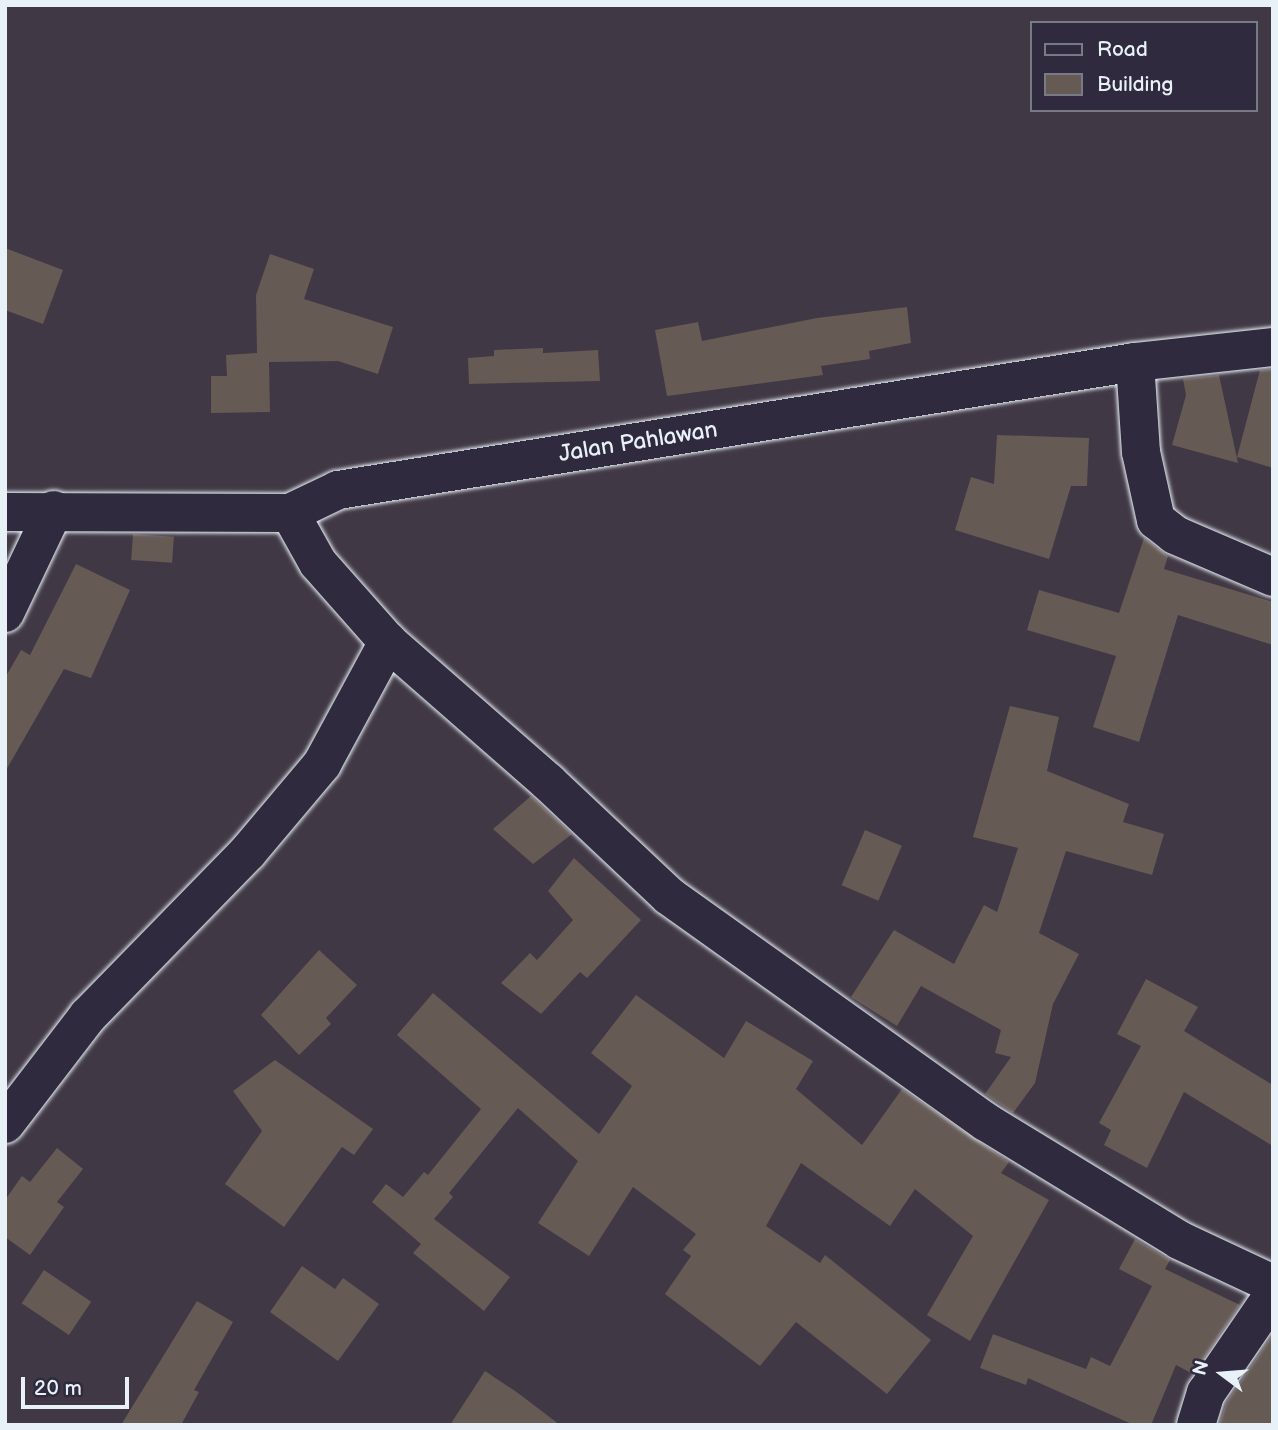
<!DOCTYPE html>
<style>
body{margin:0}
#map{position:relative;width:1278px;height:1430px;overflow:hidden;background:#403844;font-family:"Balsamiq Sans",sans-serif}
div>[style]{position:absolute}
.building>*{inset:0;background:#665a55;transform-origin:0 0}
.roads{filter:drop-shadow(0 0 2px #e8f1f8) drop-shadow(0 0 2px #e8f1f8)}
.minor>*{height:38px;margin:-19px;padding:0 19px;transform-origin:19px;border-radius:19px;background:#2f2a3d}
span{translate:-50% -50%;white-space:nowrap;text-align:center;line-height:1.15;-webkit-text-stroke:6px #2f2a3d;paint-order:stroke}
.street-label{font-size:23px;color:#e8f1f8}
.frame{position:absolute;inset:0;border:7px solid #e8f1f8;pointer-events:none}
.legend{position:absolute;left:1030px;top:21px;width:228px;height:91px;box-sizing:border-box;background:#2f2a3d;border:2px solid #797a88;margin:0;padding:9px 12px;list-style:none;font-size:21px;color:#e8f1f8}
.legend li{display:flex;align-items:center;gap:14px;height:35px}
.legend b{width:35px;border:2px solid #797a88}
.north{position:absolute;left:1187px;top:1339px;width:70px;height:70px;-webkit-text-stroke:5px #2f2a3d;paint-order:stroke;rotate:286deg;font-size:19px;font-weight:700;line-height:28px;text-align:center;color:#e8f1f8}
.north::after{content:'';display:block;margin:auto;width:24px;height:32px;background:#e8f1f8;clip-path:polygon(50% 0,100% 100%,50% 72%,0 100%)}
.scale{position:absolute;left:21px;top:1377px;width:108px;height:32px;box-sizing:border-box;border:4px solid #e8f1f8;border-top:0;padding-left:9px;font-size:21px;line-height:24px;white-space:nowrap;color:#e8f1f8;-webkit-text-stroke:5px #2f2a3d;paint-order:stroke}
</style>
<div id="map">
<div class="building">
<div style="clip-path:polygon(5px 248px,63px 270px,43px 324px,5px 310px)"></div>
<div style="clip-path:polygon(270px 254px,314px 269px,304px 299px,393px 327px,378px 374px,338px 361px,269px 362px,270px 412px,211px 413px,211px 376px,227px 376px,226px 355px,257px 353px,256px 295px)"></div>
<div style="clip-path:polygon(907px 307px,911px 343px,869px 351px,870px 359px,821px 366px,823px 375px,667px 396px,655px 330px,698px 322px,702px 341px,817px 318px)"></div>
<div style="clip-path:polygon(543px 348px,543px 353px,598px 350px,600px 381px,469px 384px,468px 358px,494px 356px,494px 350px)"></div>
<div style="clip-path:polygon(1273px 369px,1273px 468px,1237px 457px,1260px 370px)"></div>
<div style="clip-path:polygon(1219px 375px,1238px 463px,1172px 445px,1186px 395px,1183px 379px)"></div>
<div style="clip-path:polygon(997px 435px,1089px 438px,1087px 486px,1071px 486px,1049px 559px,955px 530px,971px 477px,994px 484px)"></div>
<div style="left:133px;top:534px;width:41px;height:26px;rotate:4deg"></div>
<div style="clip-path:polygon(1144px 538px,1168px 556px,1164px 569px,1273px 602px,1273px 645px,1178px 615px,1139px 742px,1093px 727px,1116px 656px,1027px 630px,1039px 590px,1119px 613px)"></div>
<div style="clip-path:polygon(76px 564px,130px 590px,91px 678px,64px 669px,5px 772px,5px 678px,21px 650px,30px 655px)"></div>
<div style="clip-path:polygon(1010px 706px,1059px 717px,1047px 771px,1129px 804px,1123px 822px,1164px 834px,1152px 875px,1066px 851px,1039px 933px,1079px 954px,1053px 1004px,1035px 1083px,1013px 1113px,985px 1094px,1011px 1057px,995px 1053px,1001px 1030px,921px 986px,897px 1026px,851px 997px,894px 930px,954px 964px,984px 905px,997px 912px,1018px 848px,973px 837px)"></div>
<div style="clip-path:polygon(531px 796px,572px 834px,533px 864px,493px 829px)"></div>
<div style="left:865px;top:830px;width:40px;height:60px;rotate:23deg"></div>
<div style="clip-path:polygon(574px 858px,641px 920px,587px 978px,580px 972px,541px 1014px,501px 983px,530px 953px,537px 960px,573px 920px,548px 891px)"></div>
<div style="clip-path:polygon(319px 950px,357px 985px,326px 1018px,331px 1024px,299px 1055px,261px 1015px)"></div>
<div style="clip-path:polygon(1146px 979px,1198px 1007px,1184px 1031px,1273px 1085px,1273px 1146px,1184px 1092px,1147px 1168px,1104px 1145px,1111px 1130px,1099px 1123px,1141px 1046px,1117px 1034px)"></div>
<div style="clip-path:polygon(433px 993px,599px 1134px,632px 1086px,591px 1053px,636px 995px,724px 1058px,746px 1021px,813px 1061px,796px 1089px,862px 1145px,902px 1089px,1009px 1162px,1001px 1173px,1049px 1200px,970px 1341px,927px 1315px,973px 1236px,915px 1189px,890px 1226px,801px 1163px,766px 1226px,820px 1263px,825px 1255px,931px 1340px,887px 1394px,796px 1322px,760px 1366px,665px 1294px,691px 1256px,683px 1250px,696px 1234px,633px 1187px,589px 1256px,538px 1223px,578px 1161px,518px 1108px,449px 1193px,453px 1197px,434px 1219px,510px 1277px,484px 1311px,413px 1253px,421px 1244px,372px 1202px,386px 1184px,403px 1197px,424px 1172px,428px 1175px,481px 1109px,397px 1035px)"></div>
<div style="clip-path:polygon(275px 1060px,373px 1129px,354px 1155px,342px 1147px,284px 1227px,225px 1184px,262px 1131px,233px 1091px)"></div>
<div style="clip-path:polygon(57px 1148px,83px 1169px,57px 1202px,64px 1207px,30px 1255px,5px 1237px,5px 1200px,22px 1176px,30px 1182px)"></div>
<div style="clip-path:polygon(1135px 1239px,1170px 1260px,1165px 1269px,1240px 1305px,1193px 1374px,1176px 1365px,1151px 1425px,1134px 1425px,1028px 1378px,1026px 1385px,980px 1368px,993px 1334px,1086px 1369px,1091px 1357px,1110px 1366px,1152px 1286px,1119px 1269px)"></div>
<div style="clip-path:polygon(302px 1266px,335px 1289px,343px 1278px,379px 1304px,338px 1361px,270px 1312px)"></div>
<div style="left:44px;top:1270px;width:57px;height:40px;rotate:34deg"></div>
<div style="clip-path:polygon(197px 1301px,233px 1322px,194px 1390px,199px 1392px,181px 1425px,121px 1425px)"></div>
<div style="clip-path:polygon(1273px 1334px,1273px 1425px,1219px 1425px,1226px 1403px)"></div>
<div style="clip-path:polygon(485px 1371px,518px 1393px,560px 1425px,450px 1425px)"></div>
</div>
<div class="roads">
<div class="minor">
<div style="left:1135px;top:362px;width:90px;rotate:86.2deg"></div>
<div style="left:1141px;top:452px;width:70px;rotate:77.6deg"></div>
<div style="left:1156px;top:520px;width:24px;rotate:38deg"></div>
<div style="left:1175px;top:535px;width:107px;rotate:23.2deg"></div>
<div style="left:5px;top:512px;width:285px;rotate:0.2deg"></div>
<div style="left:290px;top:513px;width:53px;rotate:-25.6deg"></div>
<div style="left:338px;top:490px;width:807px;rotate:-9.12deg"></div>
<div style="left:1135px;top:362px;width:139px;rotate:-6.2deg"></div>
<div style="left:290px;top:513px;width:57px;rotate:60.8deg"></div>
<div style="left:318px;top:563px;width:106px;rotate:48.5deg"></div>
<div style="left:388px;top:642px;width:213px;rotate:41.2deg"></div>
<div style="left:548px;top:782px;width:166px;rotate:43.3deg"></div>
<div style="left:669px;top:896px;width:389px;rotate:35.5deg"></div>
<div style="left:986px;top:1122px;width:226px;rotate:31.4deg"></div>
<div style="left:1179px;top:1240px;width:104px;rotate:25.1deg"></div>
<div style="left:5px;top:613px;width:114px;rotate:-64.6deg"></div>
<div style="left:5px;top:1124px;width:136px;rotate:-52.5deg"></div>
<div style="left:88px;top:1016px;width:229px;rotate:-45.7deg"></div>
<div style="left:248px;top:852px;width:115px;rotate:-49.9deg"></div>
<div style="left:322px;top:764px;width:139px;rotate:-61.6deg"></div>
<div style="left:1196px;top:1425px;width:34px;rotate:-73deg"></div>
<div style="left:1206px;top:1393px;width:119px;rotate:-55.6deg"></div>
</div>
</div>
<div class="street-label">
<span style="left:638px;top:442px;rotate:-9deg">Jalan Pahlawan</span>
</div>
<div class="frame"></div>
<ul class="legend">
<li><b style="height:9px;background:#2f2a3d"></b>Road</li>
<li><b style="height:19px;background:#665a55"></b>Building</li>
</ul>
<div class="north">N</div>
<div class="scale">20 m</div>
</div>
